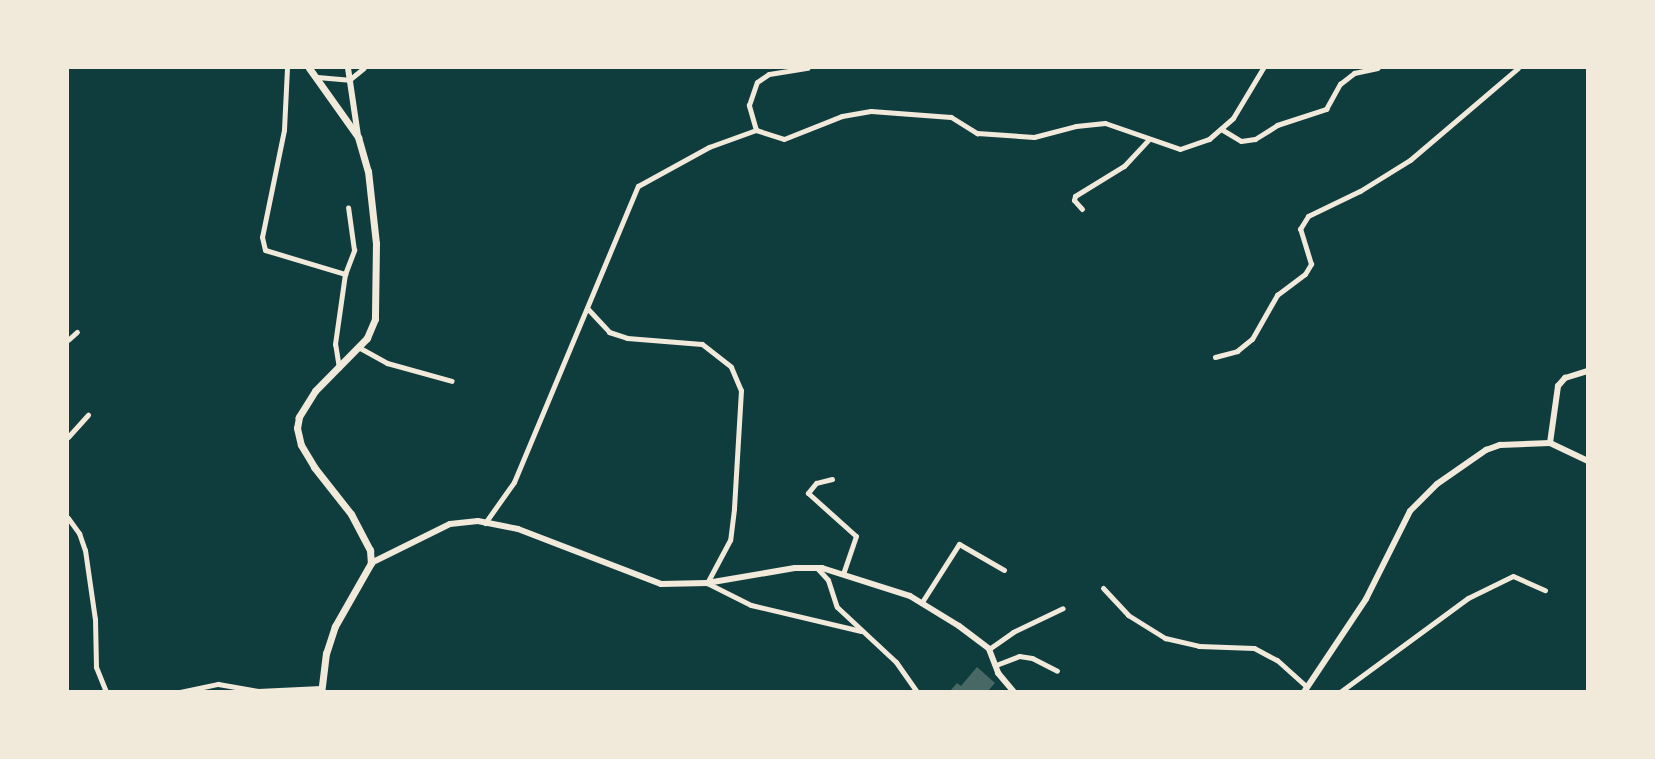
<!DOCTYPE html>
<style>
body{margin:0}
#map{position:relative;width:1655px;height:759px;overflow:hidden;background:#0f3d3e;font-family:Cabin,sans-serif}
div>[style]{position:absolute}
.building>*{inset:0;background:#486865}
.minor>*{height:5px;margin:-2.5px;padding:0 2.5px;transform-origin:2.5px;border-radius:2.5px;background:#f1e9da}
.tertiary>*{height:6px;margin:-3px;padding:0 3px;transform-origin:3px;border-radius:3px;background:#f1e9da}
.secondary>*{height:7px;margin:-3.5px;padding:0 3.5px;transform-origin:3.5px;border-radius:3.5px;background:#f1e9da}
span{translate:-50% -50%;white-space:nowrap;text-align:center;line-height:1.15;-webkit-text-stroke:6px #f1e9da;paint-order:stroke}
.frame{position:absolute;inset:0;border:69px solid #f1e9da;pointer-events:none}
</style>
<div id="map">
<div class="building">
<div style="clip-path:polygon(977px 667px,995px 683px,987px 692px,951px 690px,957px 683px,961px 686px)"></div>
</div>
<div class="minor">
<div style="left:287px;top:68px;width:62px;rotate:92.8deg"></div>
<div style="left:284px;top:130px;width:109px;rotate:101.6deg"></div>
<div style="left:262px;top:237px;width:13px;rotate:77deg"></div>
<div style="left:265px;top:250px;width:84px;rotate:16.7deg"></div>
<div style="left:345px;top:274px;width:26px;rotate:-69deg"></div>
<div style="left:354px;top:250px;width:43px;rotate:-97.9deg"></div>
<div style="left:317px;top:77px;width:32px;rotate:5deg"></div>
<div style="left:349px;top:80px;width:19px;rotate:-39deg"></div>
<div style="left:1221px;top:129px;width:23px;rotate:31deg"></div>
<div style="left:1241px;top:141px;width:14px;rotate:-8deg"></div>
<div style="left:1255px;top:139px;width:26px;rotate:-32deg"></div>
<div style="left:1277px;top:125px;width:52px;rotate:-18.1deg"></div>
<div style="left:1326px;top:109px;width:29px;rotate:-61deg"></div>
<div style="left:1340px;top:84px;width:18px;rotate:-38deg"></div>
<div style="left:1354px;top:73px;width:24px;rotate:-12deg"></div>
<div style="left:756px;top:130px;width:26px;rotate:-106deg"></div>
<div style="left:749px;top:105px;width:24px;rotate:-71deg"></div>
<div style="left:757px;top:82px;width:14px;rotate:-34deg"></div>
<div style="left:769px;top:74px;width:39px;rotate:-9deg"></div>
<div style="left:1082px;top:209px;width:12px;rotate:-132deg"></div>
<div style="left:1074px;top:200px;width:4px;rotate:-76deg"></div>
<div style="left:1075px;top:196px;width:57px;rotate:-31.5deg"></div>
<div style="left:1124px;top:166px;width:35px;rotate:-47deg"></div>
<div style="left:587px;top:308px;width:33px;rotate:47deg"></div>
<div style="left:609px;top:332px;width:19px;rotate:18deg"></div>
<div style="left:627px;top:338px;width:75px;rotate:4.6deg"></div>
<div style="left:702px;top:344px;width:37px;rotate:38deg"></div>
<div style="left:731px;top:367px;width:25px;rotate:67deg"></div>
<div style="left:741px;top:390px;width:119px;rotate:93.4deg"></div>
<div style="left:734px;top:509px;width:31px;rotate:97deg"></div>
<div style="left:730px;top:540px;width:49px;rotate:118.1deg"></div>
<div style="left:707px;top:583px;width:49px;rotate:26.6deg"></div>
<div style="left:751px;top:605px;width:113px;rotate:13.3deg"></div>
<div style="left:68px;top:340px;width:12px;rotate:-42deg"></div>
<div style="left:360px;top:348px;width:31px;rotate:29deg"></div>
<div style="left:387px;top:363px;width:67px;rotate:15.5deg"></div>
<div style="left:1215px;top:357px;width:23px;rotate:-15deg"></div>
<div style="left:1237px;top:351px;width:19px;rotate:-39deg"></div>
<div style="left:1252px;top:339px;width:51px;rotate:-60.4deg"></div>
<div style="left:1277px;top:295px;width:35px;rotate:-37deg"></div>
<div style="left:1305px;top:274px;width:12px;rotate:-59deg"></div>
<div style="left:1311px;top:264px;width:37px;rotate:-107deg"></div>
<div style="left:1300px;top:229px;width:15px;rotate:-58deg"></div>
<div style="left:1308px;top:216px;width:58px;rotate:-25.7deg"></div>
<div style="left:1360px;top:191px;width:59px;rotate:-31.8deg"></div>
<div style="left:1410px;top:160px;width:142px;rotate:-40.4deg"></div>
<div style="left:339px;top:368px;width:24px;rotate:-99deg"></div>
<div style="left:335px;top:344px;width:71px;rotate:-81.9deg"></div>
<div style="left:68px;top:437px;width:30px;rotate:-48deg"></div>
<div style="left:832px;top:479px;width:16px;rotate:166deg"></div>
<div style="left:816px;top:483px;width:13px;rotate:129deg"></div>
<div style="left:808px;top:493px;width:64px;rotate:41.9deg"></div>
<div style="left:856px;top:536px;width:40px;rotate:108.9deg"></div>
<div style="left:68px;top:518px;width:19px;rotate:54deg"></div>
<div style="left:79px;top:533px;width:18px;rotate:71deg"></div>
<div style="left:85px;top:550px;width:70px;rotate:81.8deg"></div>
<div style="left:95px;top:619px;width:48px;rotate:88.8deg"></div>
<div style="left:96px;top:667px;width:27px;rotate:68deg"></div>
<div style="left:485px;top:523px;width:50px;rotate:-54.7deg"></div>
<div style="left:514px;top:482px;width:321px;rotate:-67.3deg"></div>
<div style="left:638px;top:186px;width:81px;rotate:-28.8deg"></div>
<div style="left:709px;top:147px;width:50px;rotate:-19.9deg"></div>
<div style="left:756px;top:130px;width:29px;rotate:18deg"></div>
<div style="left:784px;top:139px;width:62px;rotate:-21.6deg"></div>
<div style="left:842px;top:116px;width:29px;rotate:-10deg"></div>
<div style="left:871px;top:111px;width:80px;rotate:4.3deg"></div>
<div style="left:951px;top:117px;width:31px;rotate:32deg"></div>
<div style="left:977px;top:133px;width:57px;rotate:4deg"></div>
<div style="left:1034px;top:137px;width:43px;rotate:-14.7deg"></div>
<div style="left:1076px;top:126px;width:29px;rotate:-6deg"></div>
<div style="left:1105px;top:123px;width:79px;rotate:19.1deg"></div>
<div style="left:1180px;top:149px;width:31px;rotate:-19deg"></div>
<div style="left:1209px;top:139px;width:32px;rotate:-41deg"></div>
<div style="left:1233px;top:118px;width:58px;rotate:-59deg"></div>
<div style="left:817px;top:568px;width:16px;rotate:47deg"></div>
<div style="left:828px;top:580px;width:28px;rotate:72deg"></div>
<div style="left:837px;top:607px;width:81px;rotate:43deg"></div>
<div style="left:896px;top:662px;width:37px;rotate:55deg"></div>
<div style="left:1103px;top:588px;width:37px;rotate:47deg"></div>
<div style="left:1128px;top:615px;width:44px;rotate:31.9deg"></div>
<div style="left:1165px;top:638px;width:35px;rotate:13deg"></div>
<div style="left:1199px;top:646px;width:55px;rotate:2.1deg"></div>
<div style="left:1254px;top:648px;width:26px;rotate:28deg"></div>
<div style="left:1277px;top:660px;width:40px;rotate:42deg"></div>
<div style="left:922px;top:602px;width:69px;rotate:-57.5deg"></div>
<div style="left:959px;top:544px;width:52px;rotate:30deg"></div>
<div style="left:989px;top:649px;width:29px;rotate:-35deg"></div>
<div style="left:1013px;top:632px;width:55px;rotate:-25.6deg"></div>
<div style="left:996px;top:665px;width:25px;rotate:-21deg"></div>
<div style="left:1019px;top:656px;width:13px;rotate:9deg"></div>
<div style="left:1032px;top:658px;width:28px;rotate:27deg"></div>
<div style="left:180px;top:692px;width:39px;rotate:-12deg"></div>
<div style="left:218px;top:684px;width:41px;rotate:9.9deg"></div>
<div style="left:258px;top:691px;width:63px;rotate:-2.7deg"></div>
<div style="left:1340px;top:692px;width:159px;rotate:-36.3deg"></div>
<div style="left:1468px;top:598px;width:50px;rotate:-26.1deg"></div>
<div style="left:1513px;top:576px;width:35px;rotate:24deg"></div>
</div>
<div class="tertiary">
<div style="left:348px;top:68px;width:69px;rotate:81.6deg"></div>
<div style="left:1550px;top:443px;width:58px;rotate:-82deg"></div>
<div style="left:1558px;top:386px;width:11px;rotate:-49deg"></div>
<div style="left:1565px;top:378px;width:24px;rotate:-17deg"></div>
<div style="left:371px;top:563px;width:88px;rotate:-26.3deg"></div>
<div style="left:450px;top:524px;width:28px;rotate:-6deg"></div>
<div style="left:478px;top:521px;width:41px;rotate:11.3deg"></div>
<div style="left:518px;top:529px;width:153px;rotate:21deg"></div>
<div style="left:661px;top:584px;width:46px;rotate:-1.2deg"></div>
<div style="left:707px;top:583px;width:89px;rotate:-9.7deg"></div>
<div style="left:795px;top:568px;width:27px"></div>
<div style="left:822px;top:568px;width:92px;rotate:17.7deg"></div>
<div style="left:910px;top:596px;width:57px;rotate:31.5deg"></div>
<div style="left:959px;top:626px;width:38px;rotate:37deg"></div>
<div style="left:989px;top:649px;width:26px;rotate:69deg"></div>
<div style="left:998px;top:673px;width:25px;rotate:50deg"></div>
<div style="left:1304px;top:692px;width:112px;rotate:-56.3deg"></div>
<div style="left:1366px;top:599px;width:98px;rotate:-63.4deg"></div>
<div style="left:1410px;top:511px;width:38px;rotate:-45deg"></div>
<div style="left:1437px;top:484px;width:60px;rotate:-34.8deg"></div>
<div style="left:1486px;top:450px;width:15px;rotate:-20deg"></div>
<div style="left:1500px;top:445px;width:50px;rotate:-2.3deg"></div>
<div style="left:1550px;top:443px;width:42px;rotate:25.3deg"></div>
</div>
<div class="secondary">
<div style="left:309px;top:68px;width:85px;rotate:54.6deg"></div>
<div style="left:358px;top:137px;width:35px;rotate:74deg"></div>
<div style="left:368px;top:171px;width:72px;rotate:83.7deg"></div>
<div style="left:376px;top:243px;width:76px;rotate:90.8deg"></div>
<div style="left:375px;top:319px;width:21px;rotate:113deg"></div>
<div style="left:367px;top:338px;width:74px;rotate:134.5deg"></div>
<div style="left:315px;top:391px;width:31px;rotate:122deg"></div>
<div style="left:299px;top:417px;width:11px;rotate:100deg"></div>
<div style="left:297px;top:428px;width:17px;rotate:77deg"></div>
<div style="left:301px;top:445px;width:26px;rotate:59deg"></div>
<div style="left:314px;top:467px;width:60px;rotate:51.8deg"></div>
<div style="left:351px;top:514px;width:41px;rotate:62.2deg"></div>
<div style="left:370px;top:550px;width:13px;rotate:86deg"></div>
<div style="left:371px;top:563px;width:73px;rotate:119.7deg"></div>
<div style="left:335px;top:626px;width:28px;rotate:108deg"></div>
<div style="left:326px;top:653px;width:39px;rotate:97deg"></div>
</div>
<div class="frame"></div>
</div>
